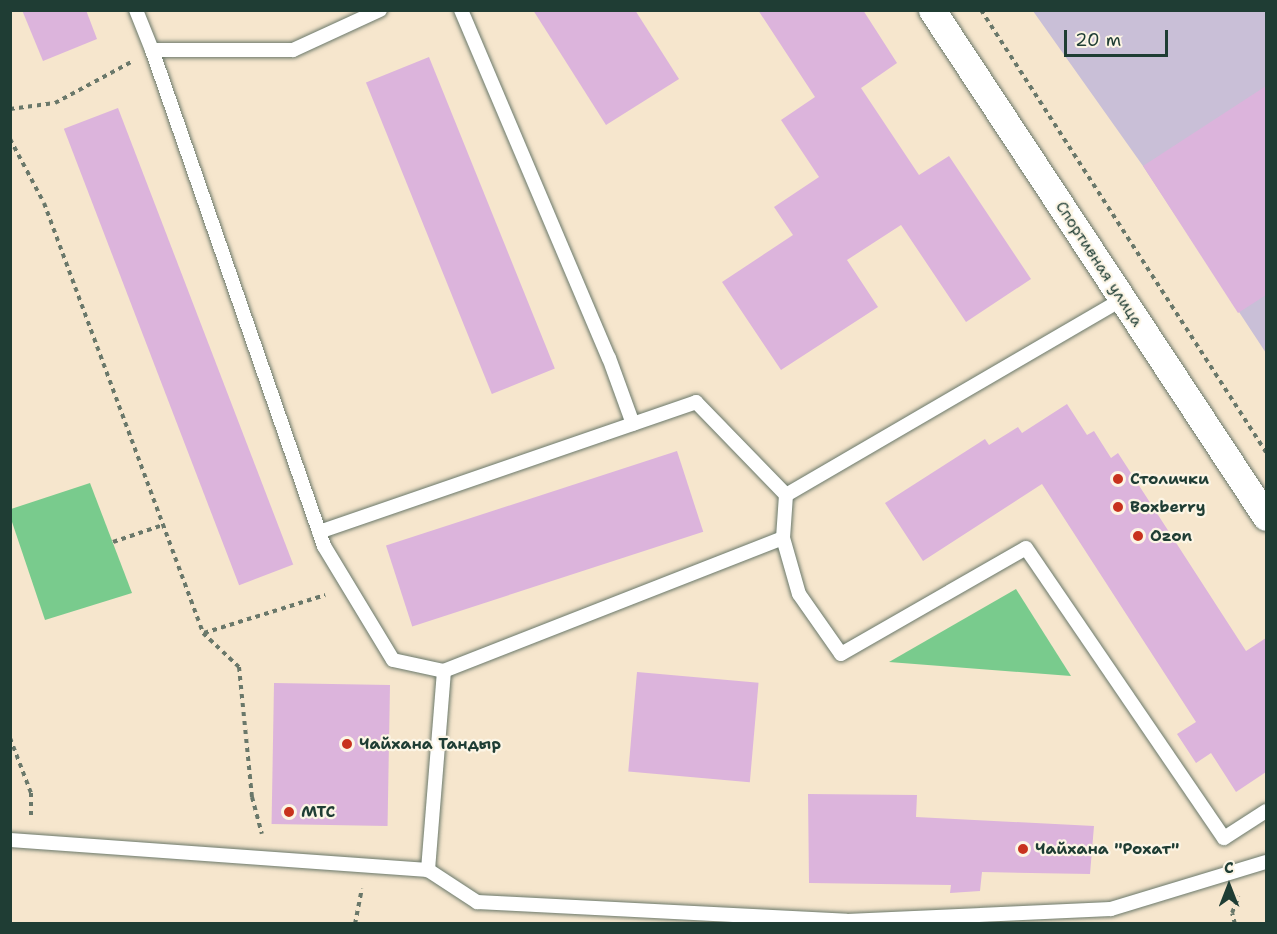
<!DOCTYPE html>
<meta charset="utf-8">
<style>
body{margin:0}
#map{position:relative;width:1277px;height:934px;overflow:hidden;background:#f6e6cd;font-family:"Shantell Sans",sans-serif}
div>[style]{position:absolute}
.industrial>*{inset:0;background:#c9bfd7}
.green>*{inset:0;background:#79cb8d}
.building>*{inset:0;background:#dcb4dc;transform-origin:0 0}
.path>*{height:4px;margin-top:-2px;transform-origin:0;background:repeating-linear-gradient(90deg,#6a786a 0 4.5px,transparent 0 9px)}
.roads{filter:drop-shadow(0 0 2px #6a786a) drop-shadow(0 0 2px #6a786a)}
.service>*{height:14px;margin:-7px;padding:0 7px;transform-origin:7px;border-radius:7px;background:#fff}
.minor>*{height:27px;margin:-13.5px;padding:0 13.5px;transform-origin:13.5px;border-radius:13.5px;background:#fff}
.dots>*{width:16px;height:16px;translate:-50% -50%;box-sizing:border-box;border:3px solid #fcf5e5;border-radius:50%}
span{translate:-50% -50%;white-space:nowrap;text-align:center;line-height:1.15;-webkit-text-stroke:4.5px #fcf5e5;paint-order:stroke}
.street-label{font-size:16px;color:#1f3d34}
.poi-label{font-size:16px;color:#1f3d34;font-weight:700}
.left{translate:0 -50%;text-align:left}
.frame{position:absolute;inset:0;border:12px solid #1f3d34;pointer-events:none}
.north{position:absolute;left:1199px;top:856px;width:60px;height:60px;-webkit-text-stroke:4px #fcf5e5;paint-order:stroke;rotate:0deg;font-size:16px;font-weight:700;line-height:24px;text-align:center;color:#1f3d34}
.north::after{content:'';display:block;margin:auto;width:21px;height:27px;background:#1f3d34;clip-path:polygon(50% 0,100% 100%,50% 72%,0 100%)}
.scale{position:absolute;left:1064px;top:30px;width:104px;height:27px;box-sizing:border-box;border:3px solid #1f3d34;border-top:0;padding-left:8px;font-size:18px;line-height:21px;white-space:nowrap;color:#1f3d34;-webkit-text-stroke:4px #fcf5e5;paint-order:stroke}
</style>
<div id="map">
<div class="industrial">
<div style="clip-path:polygon(1033px 11px,1266px 11px,1266px 353px,1143px 166px)"></div>
</div>
<div class="green">
<div style="clip-path:polygon(90px 483px,132px 593px,45px 620px,11px 519px,11px 509px)"></div>
<div style="clip-path:polygon(1016px 589px,1071px 676px,889px 662px)"></div>
</div>
<div class="building">
<div style="clip-path:polygon(22px 10px,86px 10px,97px 39px,43px 61px)"></div>
<div style="clip-path:polygon(533px 10px,635px 10px,679px 79px,606px 125px)"></div>
<div style="clip-path:polygon(758px 10px,863px 10px,897px 63px,861px 88px,919px 175px,949px 156px,1031px 279px,966px 322px,901px 225px,847px 260px,878px 307px,781px 370px,722px 282px,793px 235px,774px 207px,819px 177px,781px 120px,815px 97px)"></div>
<div style="left:429px;top:57px;width:336px;height:68px;rotate:68deg"></div>
<div style="clip-path:polygon(1266px 86px,1266px 295px,1238px 313px,1143px 166px)"></div>
<div style="left:118px;top:108px;width:489px;height:58px;rotate:69deg"></div>
<div style="clip-path:polygon(1067px 404px,1087px 435px,1094px 431px,1111px 458px,1118px 453px,1246px 651px,1266px 638px,1266px 772px,1236px 792px,1211px 753px,1196px 763px,1177px 734px,1196px 722px,1042px 484px,923px 561px,885px 503px,985px 439px,989px 445px,1018px 427px,1022px 433px)"></div>
<div style="left:677px;top:451px;width:85px;height:306px;rotate:72deg"></div>
<div style="left:637px;top:672px;width:122px;height:100px;rotate:5deg"></div>
<div style="left:390px;top:685px;width:141px;height:116px;rotate:91deg"></div>
<div style="clip-path:polygon(808px 794px,917px 795px,916px 817px,1094px 826px,1090px 874px,982px 872px,980px 891px,950px 893px,951px 885px,809px 883px)"></div>
</div>
<div class="path">
<div style="left:981px;top:10px;width:526px;rotate:57.19deg"></div>
<div style="left:10px;top:109px;width:45px;rotate:-7.6deg"></div>
<div style="left:55px;top:103px;width:86px;rotate:-28.3deg"></div>
<div style="left:10px;top:139px;width:72px;rotate:62deg"></div>
<div style="left:44px;top:203px;width:458px;rotate:69.7deg"></div>
<div style="left:203px;top:633px;width:50px;rotate:43.4deg"></div>
<div style="left:239px;top:667px;width:131px;rotate:84.3deg"></div>
<div style="left:252px;top:797px;width:38px;rotate:75deg"></div>
<div style="left:113px;top:542px;width:53px;rotate:-18.8deg"></div>
<div style="left:204px;top:633px;width:127px;rotate:-17.4deg"></div>
<div style="left:10px;top:738px;width:59px;rotate:69.1deg"></div>
<div style="left:31px;top:793px;width:25px;rotate:90deg"></div>
<div style="left:355px;top:924px;width:36px;rotate:-79deg"></div>
<div style="left:1235px;top:924px;width:11px;rotate:-105deg"></div>
<div style="left:1232px;top:913px;width:18px;rotate:-68deg"></div>
</div>
<div class="roads">
<div class="service">
<div style="left:136px;top:10px;width:43px;rotate:68.2deg"></div>
<div style="left:380px;top:10px;width:96px;rotate:155.3deg"></div>
<div style="left:293px;top:50px;width:141px;rotate:180deg"></div>
<div style="left:152px;top:50px;width:525px;rotate:70.87deg"></div>
<div style="left:324px;top:546px;width:133px;rotate:58.8deg"></div>
<div style="left:393px;top:660px;width:52px;rotate:12.2deg"></div>
<div style="left:461px;top:10px;width:378px;rotate:67deg"></div>
<div style="left:609px;top:358px;width:70px;rotate:70deg"></div>
<div style="left:786px;top:495px;width:390px;rotate:-30.2deg"></div>
<div style="left:319px;top:532px;width:399px;rotate:-19deg"></div>
<div style="left:696px;top:402px;width:129px;rotate:45.9deg"></div>
<div style="left:786px;top:495px;width:43px;rotate:94deg"></div>
<div style="left:783px;top:538px;width:364px;rotate:158.6deg"></div>
<div style="left:444px;top:671px;width:200px;rotate:94.6deg"></div>
<div style="left:783px;top:538px;width:58px;rotate:74.1deg"></div>
<div style="left:799px;top:594px;width:73px;rotate:55deg"></div>
<div style="left:841px;top:654px;width:213px;rotate:-29.8deg"></div>
<div style="left:1026px;top:548px;width:351px;rotate:55.7deg"></div>
<div style="left:1224px;top:838px;width:50px;rotate:-32.7deg"></div>
<div style="left:10px;top:840px;width:419px;rotate:4.1deg"></div>
<div style="left:428px;top:870px;width:59px;rotate:33.1deg"></div>
<div style="left:477px;top:902px;width:370px;rotate:2.9deg"></div>
<div style="left:847px;top:921px;width:264px;rotate:-2.6deg"></div>
<div style="left:1111px;top:909px;width:162px;rotate:-16.9deg"></div>
</div>
<div class="minor">
<div style="left:932px;top:10px;width:607px;rotate:56.62deg"></div>
</div>
</div>
<div class="dots">
<div style="left:1118px;top:479px;background:#c8321e"></div>
<div style="left:1118px;top:507px;background:#c8321e"></div>
<div style="left:1138px;top:536px;background:#c8321e"></div>
<div style="left:347px;top:744px;background:#c8321e"></div>
<div style="left:289px;top:812px;background:#c8321e"></div>
<div style="left:1023px;top:849px;background:#c8321e"></div>
</div>
<div class="street-label">
<span style="left:1099px;top:264px;rotate:57deg">Спортивная улица</span>
</div>
<div class="poi-label">
<span class="left" style="left:1130px;top:479px">Столички</span>
<span class="left" style="left:1130px;top:507px">Boxberry</span>
<span class="left" style="left:1150px;top:536px">Ozon</span>
<span class="left" style="left:359px;top:744px">Чайхана Тандыр</span>
<span class="left" style="left:301px;top:812px">МТС</span>
<span class="left" style="left:1035px;top:849px">Чайхана "Рохат"</span>
</div>
<div class="frame"></div>
<div class="north">С</div>
<div class="scale">20 m</div>
</div>
